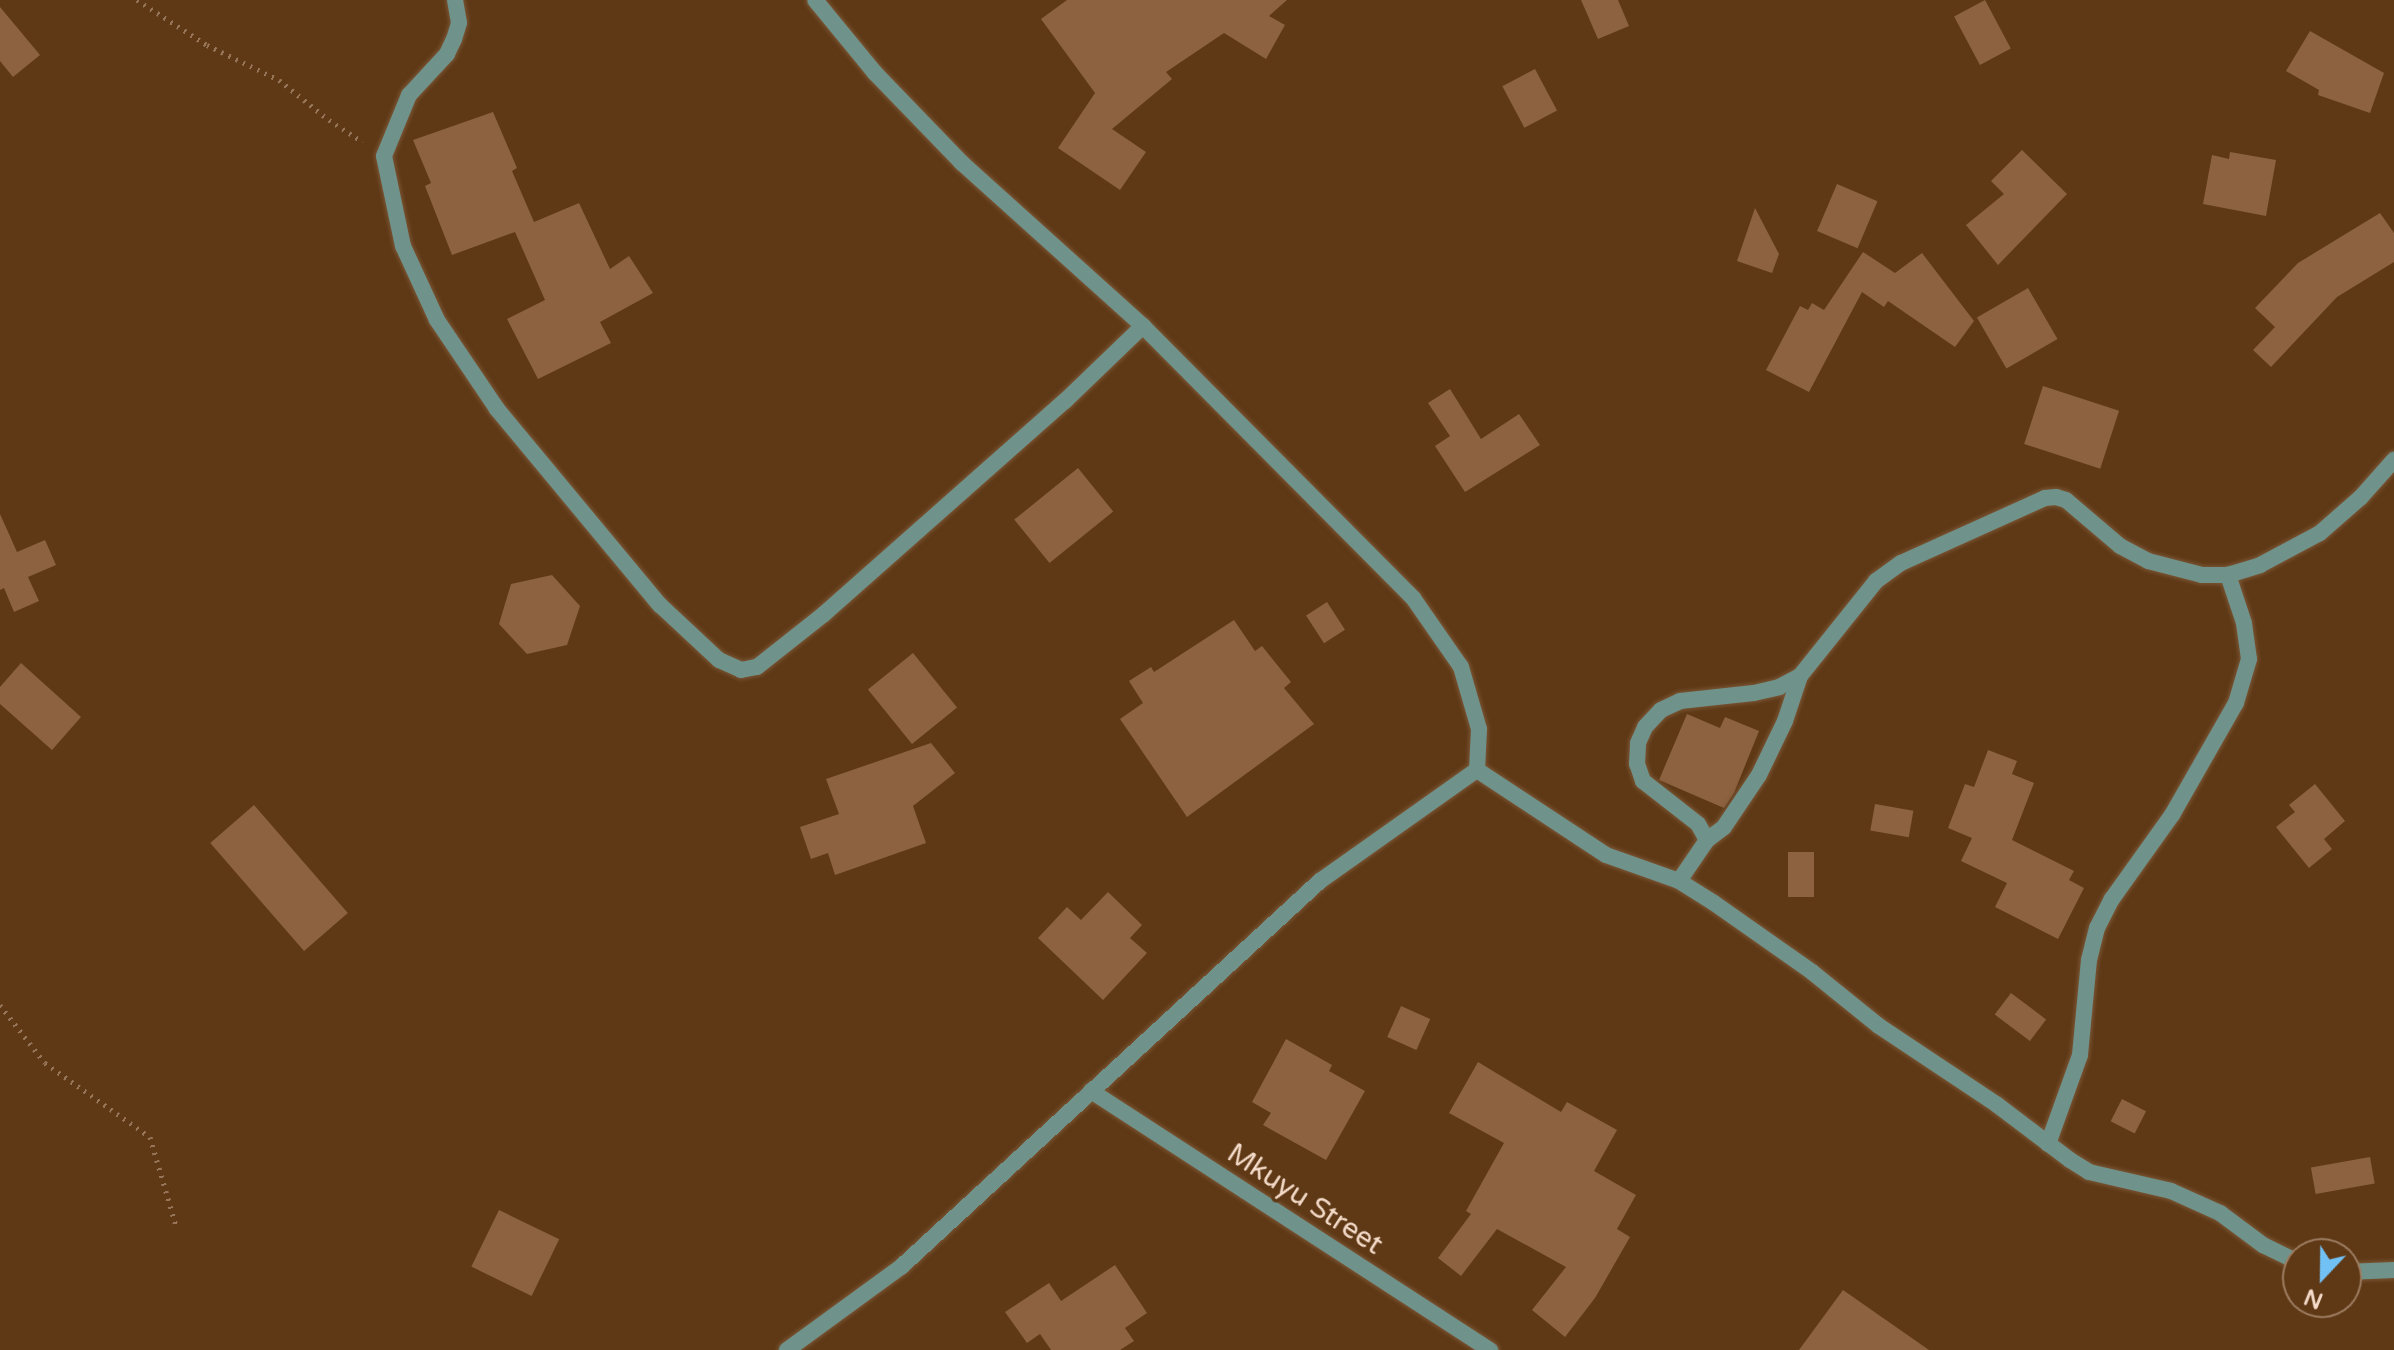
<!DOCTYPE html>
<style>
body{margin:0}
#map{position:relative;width:2394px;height:1350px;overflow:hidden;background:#5f3916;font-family:"Varela Round",sans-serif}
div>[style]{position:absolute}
.building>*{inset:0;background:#8c6240;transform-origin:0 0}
.path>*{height:5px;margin-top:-2.5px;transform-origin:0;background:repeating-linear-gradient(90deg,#967558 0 2px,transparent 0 8px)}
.roads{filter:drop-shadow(0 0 2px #7a5636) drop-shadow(0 0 2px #7a5636)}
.street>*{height:16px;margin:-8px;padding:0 8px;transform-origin:8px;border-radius:8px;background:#6f938b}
span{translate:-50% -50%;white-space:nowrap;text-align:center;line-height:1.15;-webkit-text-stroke:7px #5f3916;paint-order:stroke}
.street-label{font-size:28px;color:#f4dbc9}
.north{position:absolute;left:2282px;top:1238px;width:80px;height:80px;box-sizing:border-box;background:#5f3916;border:2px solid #9b7a5e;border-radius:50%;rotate:202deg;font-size:22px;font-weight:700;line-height:32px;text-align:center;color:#f4dbc9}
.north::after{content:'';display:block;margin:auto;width:28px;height:36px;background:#72c1f5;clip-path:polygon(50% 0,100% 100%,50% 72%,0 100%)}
</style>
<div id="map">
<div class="building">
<div style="clip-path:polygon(1067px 0,1287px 0,1269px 16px,1285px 25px,1266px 59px,1224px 33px,1166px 72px,1172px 79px,1112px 129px,1146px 152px,1120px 190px,1058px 148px,1095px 93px,1041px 19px)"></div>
<div style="clip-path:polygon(1581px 0,1618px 0,1629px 26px,1598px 39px)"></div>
<div style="left:1985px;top:0;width:55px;height:35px;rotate:62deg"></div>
<div style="clip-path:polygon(0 7px,40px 55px,13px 77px,0 61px)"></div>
<div style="clip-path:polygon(2310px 31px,2384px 73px,2370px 113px,2318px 95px,2319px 90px,2286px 71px)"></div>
<div style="left:1535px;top:69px;width:47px;height:37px;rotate:62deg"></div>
<div style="clip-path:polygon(493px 112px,517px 168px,512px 171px,534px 222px,579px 203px,610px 269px,629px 256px,653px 293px,600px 322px,611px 343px,538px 379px,507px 319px,545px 300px,515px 232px,452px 255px,425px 186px,431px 183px,413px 140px)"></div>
<div style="clip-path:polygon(2022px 150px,2067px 194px,1998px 265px,1966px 225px,2004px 194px,1991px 181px)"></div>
<div style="clip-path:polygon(2230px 152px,2276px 160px,2266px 216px,2203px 204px,2212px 155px,2229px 159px)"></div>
<div style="left:1837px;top:184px;width:44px;height:51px;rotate:23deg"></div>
<div style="clip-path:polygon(1755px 208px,1779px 254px,1772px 273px,1737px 261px)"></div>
<div style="clip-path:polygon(2380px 213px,2394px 233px,2394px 262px,2337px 297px,2271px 367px,2253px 350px,2275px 327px,2255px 308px,2298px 263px)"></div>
<div style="clip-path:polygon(1863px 252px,1895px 273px,1922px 253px,1974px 321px,1955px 347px,1888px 301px,1884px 307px,1862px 292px,1809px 392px,1766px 370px,1800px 306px,1808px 310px,1812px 303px,1824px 310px)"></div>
<div style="left:2028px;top:288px;width:59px;height:59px;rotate:60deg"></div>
<div style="left:2043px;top:386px;width:80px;height:61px;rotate:18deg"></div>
<div style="clip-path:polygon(1450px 389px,1481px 439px,1519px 414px,1540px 445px,1465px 492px,1435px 446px,1450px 436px,1428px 403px)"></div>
<div style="left:1078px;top:468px;width:56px;height:82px;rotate:51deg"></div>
<div style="clip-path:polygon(0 514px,17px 552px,45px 540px,56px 565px,28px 577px,39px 601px,14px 612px,4px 588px,0 590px)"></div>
<div style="clip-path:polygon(552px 575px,580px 606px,567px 645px,527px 654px,499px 624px,511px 584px)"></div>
<div style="left:1327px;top:602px;width:33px;height:25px;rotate:57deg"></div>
<div style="clip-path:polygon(1234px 620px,1255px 651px,1262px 646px,1291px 682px,1284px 688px,1314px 724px,1187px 817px,1120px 719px,1143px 703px,1129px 681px,1151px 667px,1154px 672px)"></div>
<div style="left:913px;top:653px;width:70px;height:58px;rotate:51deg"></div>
<div style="clip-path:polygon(21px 663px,81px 717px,52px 750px,0 704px,0 687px)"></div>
<div style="clip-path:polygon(1687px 714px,1720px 728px,1725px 717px,1759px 731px,1734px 793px,1724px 808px,1659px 780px)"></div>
<div style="clip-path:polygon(931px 743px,955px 773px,913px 806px,926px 843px,835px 875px,828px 853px,811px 859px,800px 827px,839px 814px,826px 779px)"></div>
<div style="clip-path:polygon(1988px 750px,2017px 761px,2012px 774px,2034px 783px,2012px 840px,2074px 871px,2069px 880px,2084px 888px,2058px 939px,1995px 907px,2007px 883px,1961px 861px,1972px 838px,1948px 828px,1965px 784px,1974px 787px)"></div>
<div style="clip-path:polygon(2315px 784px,2345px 821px,2324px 839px,2332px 849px,2309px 868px,2276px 827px,2295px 812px,2289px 805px)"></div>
<div style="left:1875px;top:804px;width:39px;height:27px;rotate:10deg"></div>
<div style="left:254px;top:805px;width:143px;height:58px;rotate:49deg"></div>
<div style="left:1814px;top:852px;width:45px;height:26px;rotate:90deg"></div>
<div style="clip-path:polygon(1108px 892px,1142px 925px,1130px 938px,1147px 953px,1103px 1000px,1038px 938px,1067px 907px,1081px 920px)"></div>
<div style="left:2011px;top:993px;width:44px;height:27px;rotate:37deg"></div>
<div style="left:1401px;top:1006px;width:32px;height:34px;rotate:24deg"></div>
<div style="clip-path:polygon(1286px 1039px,1332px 1065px,1329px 1071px,1365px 1091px,1326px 1160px,1263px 1125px,1271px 1113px,1252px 1102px)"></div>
<div style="clip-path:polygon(1478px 1062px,1561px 1112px,1567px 1102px,1617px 1130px,1594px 1171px,1636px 1195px,1617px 1229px,1630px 1237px,1595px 1298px,1565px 1337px,1532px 1310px,1566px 1267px,1497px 1229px,1461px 1276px,1438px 1258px,1471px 1214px,1466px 1211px,1504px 1143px,1449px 1113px)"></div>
<div style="left:2122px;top:1099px;width:27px;height:25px;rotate:27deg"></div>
<div style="left:2370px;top:1157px;width:27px;height:60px;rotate:80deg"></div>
<div style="left:499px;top:1210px;width:67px;height:63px;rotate:26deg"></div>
<div style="clip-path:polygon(1115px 1265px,1147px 1313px,1125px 1328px,1134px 1341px,1120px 1350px,1051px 1350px,1040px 1334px,1027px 1343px,1005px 1312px,1049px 1283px,1061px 1301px)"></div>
<div style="clip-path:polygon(1843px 1290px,1929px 1350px,1799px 1350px)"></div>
</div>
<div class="path">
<div style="left:137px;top:0;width:83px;rotate:32.7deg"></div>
<div style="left:207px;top:45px;width:80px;rotate:25.9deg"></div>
<div style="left:279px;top:80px;width:64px;rotate:38.7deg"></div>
<div style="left:329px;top:120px;width:40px;rotate:32.9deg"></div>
<div style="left:0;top:1005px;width:73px;rotate:52.2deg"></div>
<div style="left:45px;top:1063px;width:128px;rotate:35.2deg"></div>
<div style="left:150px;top:1137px;width:93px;rotate:73.7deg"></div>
</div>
<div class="roads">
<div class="street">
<div style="left:455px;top:0;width:23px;rotate:80deg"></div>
<div style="left:459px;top:23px;width:17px;rotate:107deg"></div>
<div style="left:454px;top:39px;width:17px;rotate:115deg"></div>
<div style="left:447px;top:54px;width:56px;rotate:132.8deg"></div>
<div style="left:409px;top:95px;width:66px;rotate:112.3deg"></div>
<div style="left:384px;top:156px;width:92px;rotate:78.1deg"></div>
<div style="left:403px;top:246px;width:81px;rotate:65.3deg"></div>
<div style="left:437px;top:320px;width:107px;rotate:56deg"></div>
<div style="left:497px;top:409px;width:255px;rotate:50.3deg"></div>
<div style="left:660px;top:605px;width:81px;rotate:43deg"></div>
<div style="left:719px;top:660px;width:24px;rotate:24deg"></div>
<div style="left:741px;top:670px;width:16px;rotate:-11deg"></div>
<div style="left:757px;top:667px;width:85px;rotate:-38.3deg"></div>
<div style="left:824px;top:614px;width:322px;rotate:-41.5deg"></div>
<div style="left:1065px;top:401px;width:108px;rotate:-43.9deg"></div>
<div style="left:1477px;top:770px;width:154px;rotate:33.4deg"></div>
<div style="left:1606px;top:855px;width:77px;rotate:19.6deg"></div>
<div style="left:1679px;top:881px;width:41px;rotate:32.2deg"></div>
<div style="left:1714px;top:903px;width:120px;rotate:35.1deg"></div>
<div style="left:1812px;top:972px;width:86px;rotate:38.9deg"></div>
<div style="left:1879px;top:1026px;width:141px;rotate:33.7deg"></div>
<div style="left:1996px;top:1104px;width:93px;rotate:37.1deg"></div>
<div style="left:2070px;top:1160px;width:22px;rotate:32deg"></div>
<div style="left:2089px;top:1172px;width:84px;rotate:13deg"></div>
<div style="left:2171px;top:1191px;width:54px;rotate:24.2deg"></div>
<div style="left:2220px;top:1213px;width:54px;rotate:36.7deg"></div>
<div style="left:2263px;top:1245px;width:39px;rotate:26deg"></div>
<div style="left:1707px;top:840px;width:21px;rotate:-37deg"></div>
<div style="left:1724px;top:827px;width:63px;rotate:-56.1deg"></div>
<div style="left:1759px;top:775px;width:60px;rotate:-64.3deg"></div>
<div style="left:1785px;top:721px;width:47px;rotate:-71.6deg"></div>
<div style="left:1679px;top:881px;width:50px;rotate:-55.7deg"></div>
<div style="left:1707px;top:840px;width:18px;rotate:-119deg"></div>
<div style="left:1698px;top:824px;width:70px;rotate:-142deg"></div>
<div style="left:1643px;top:781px;width:18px;rotate:-109deg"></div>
<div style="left:1637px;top:764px;width:21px;rotate:-87deg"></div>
<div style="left:1638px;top:743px;width:17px;rotate:-66deg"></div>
<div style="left:1645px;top:727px;width:23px;rotate:-47deg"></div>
<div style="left:1661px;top:710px;width:21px;rotate:-25deg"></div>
<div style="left:1680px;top:701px;width:74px;rotate:-6.2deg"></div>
<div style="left:1754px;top:693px;width:26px;rotate:-13deg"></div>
<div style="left:1779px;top:687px;width:24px;rotate:-28deg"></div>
<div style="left:1800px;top:676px;width:122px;rotate:-51.3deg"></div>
<div style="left:1876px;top:581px;width:31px;rotate:-36deg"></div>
<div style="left:1901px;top:563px;width:158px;rotate:-24.3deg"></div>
<div style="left:2045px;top:498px;width:11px;rotate:-5deg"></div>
<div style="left:2056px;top:497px;width:10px;rotate:17deg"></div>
<div style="left:2066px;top:500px;width:71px;rotate:40.4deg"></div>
<div style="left:2120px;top:546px;width:32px;rotate:28deg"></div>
<div style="left:2148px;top:561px;width:56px;rotate:14.5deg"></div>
<div style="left:2202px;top:575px;width:26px"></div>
<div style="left:2228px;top:575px;width:34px;rotate:-17deg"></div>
<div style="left:2260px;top:565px;width:68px;rotate:-28.1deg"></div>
<div style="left:2320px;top:533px;width:55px;rotate:-41.3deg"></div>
<div style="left:2361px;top:497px;width:50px;rotate:-48.3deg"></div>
<div style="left:1091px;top:1091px;width:476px;rotate:33deg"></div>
<div style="left:2048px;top:1144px;width:95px;rotate:-70.2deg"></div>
<div style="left:2080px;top:1055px;width:95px;rotate:-84.6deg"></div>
<div style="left:2089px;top:960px;width:33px;rotate:-76deg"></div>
<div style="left:2097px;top:928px;width:33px;rotate:-63deg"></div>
<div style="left:2112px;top:899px;width:103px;rotate:-54.5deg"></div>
<div style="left:2172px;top:815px;width:129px;rotate:-60.3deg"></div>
<div style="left:2236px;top:703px;width:46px;rotate:-73.5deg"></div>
<div style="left:2249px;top:659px;width:36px;rotate:-98deg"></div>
<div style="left:2244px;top:623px;width:51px;rotate:-108.4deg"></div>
<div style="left:2346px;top:1272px;width:48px;rotate:-2.4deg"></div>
<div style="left:787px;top:1350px;width:142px;rotate:-36.1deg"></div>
<div style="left:902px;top:1266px;width:568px;rotate:-42.65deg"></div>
<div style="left:1320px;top:881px;width:192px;rotate:-35.3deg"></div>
<div style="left:1477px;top:770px;width:41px;rotate:-87.2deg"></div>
<div style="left:1479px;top:729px;width:65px;rotate:-106.2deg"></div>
<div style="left:1461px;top:667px;width:84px;rotate:-124.8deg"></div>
<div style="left:1413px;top:598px;width:383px;rotate:-134.8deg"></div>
<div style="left:1143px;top:326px;width:244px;rotate:-138deg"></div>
<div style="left:962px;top:163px;width:125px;rotate:-134deg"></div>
<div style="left:875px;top:73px;width:94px;rotate:-129.4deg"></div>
</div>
</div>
<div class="street-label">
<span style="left:1305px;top:1199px;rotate:33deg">Mkuyu Street</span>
</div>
<div class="north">N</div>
</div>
